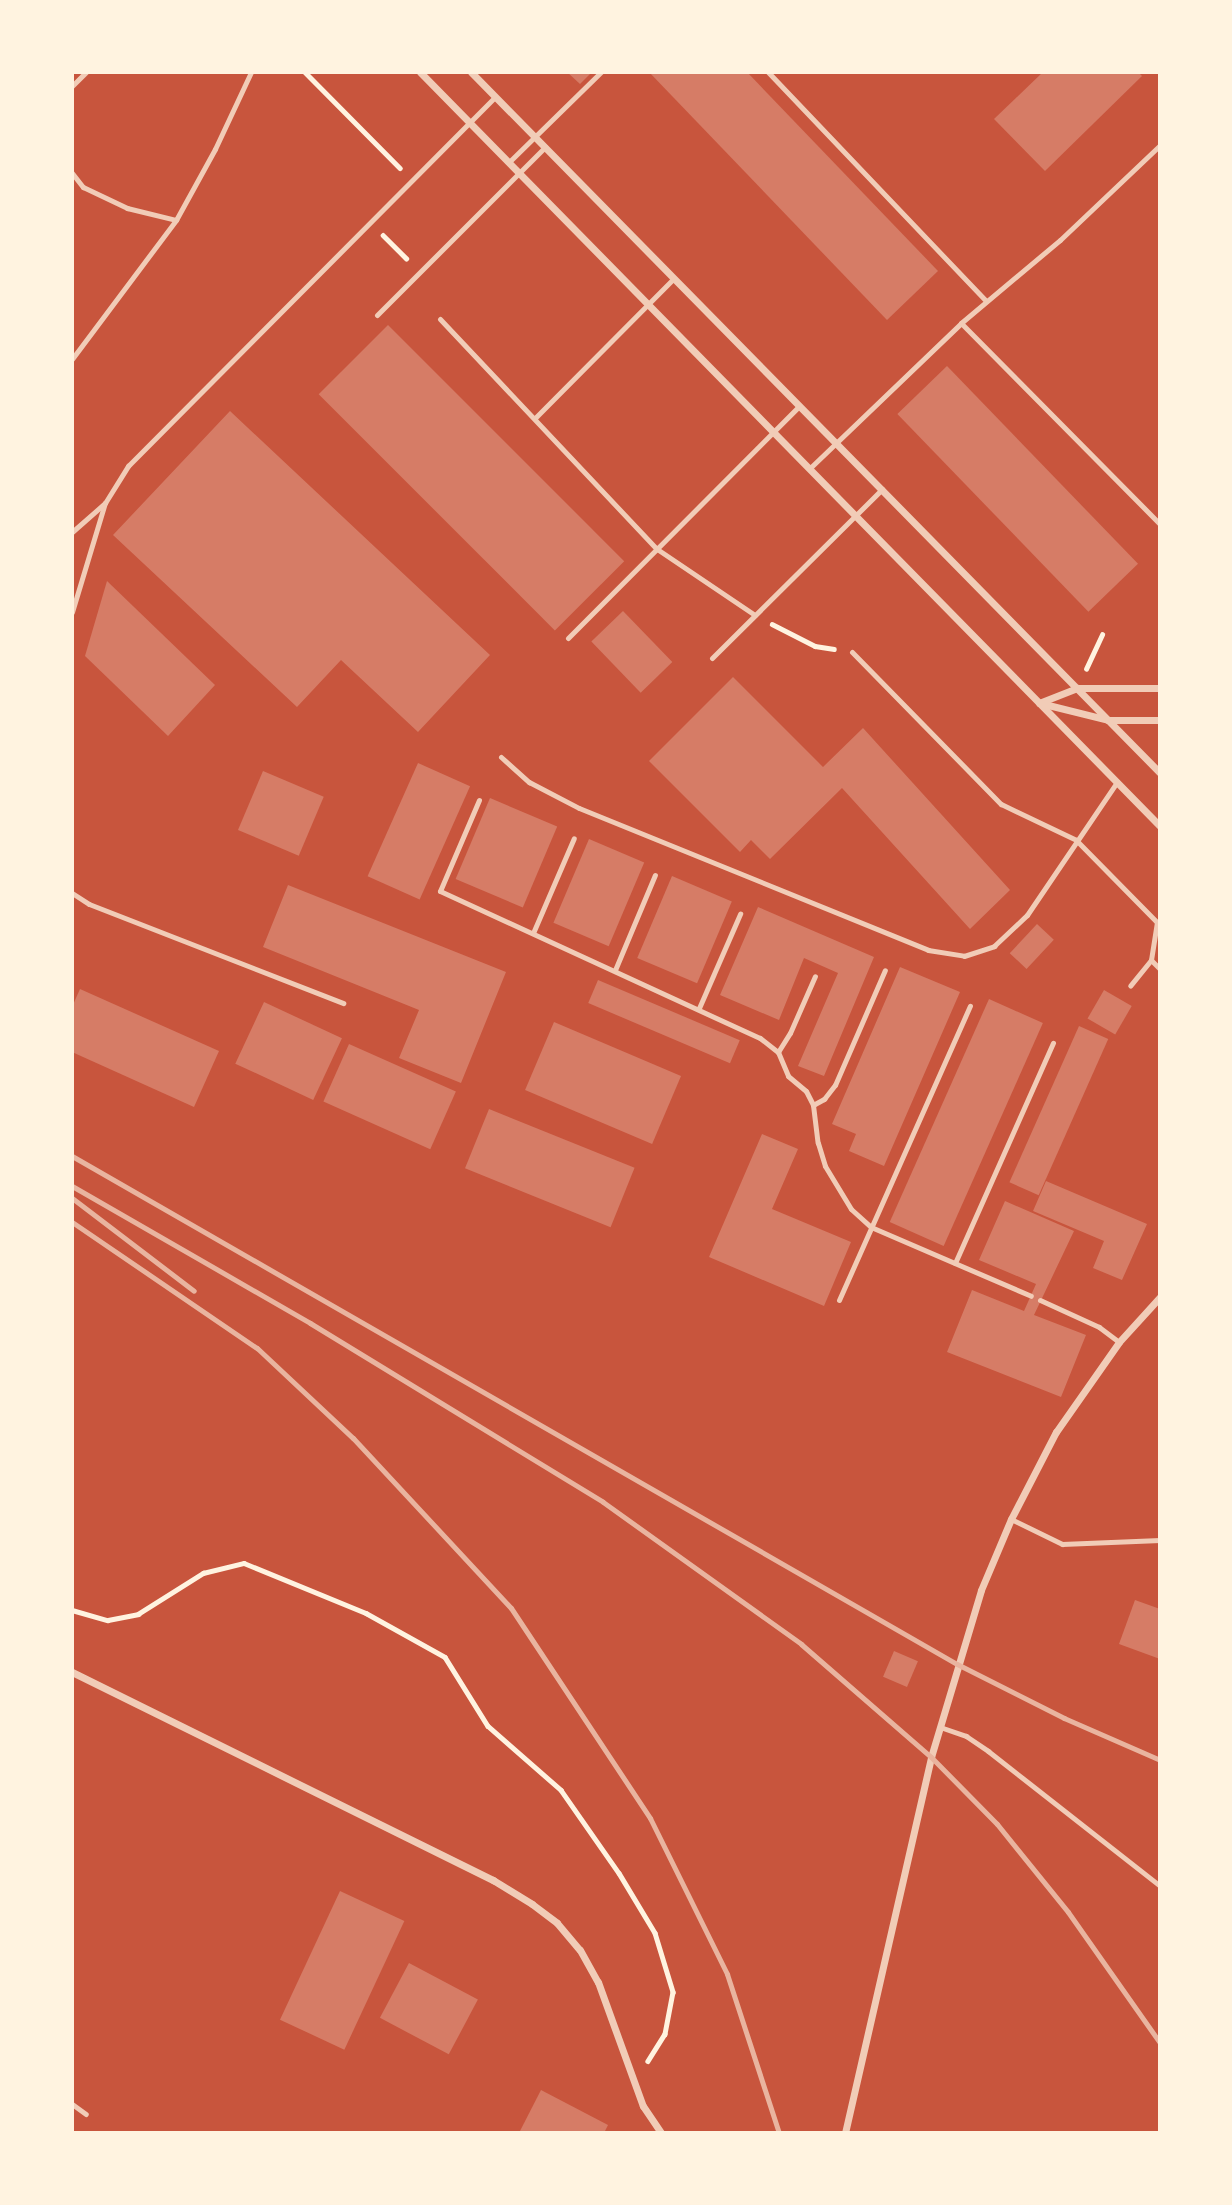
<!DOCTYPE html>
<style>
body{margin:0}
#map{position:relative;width:1232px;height:2205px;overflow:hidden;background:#c8553d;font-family:"Libre Baskerville",serif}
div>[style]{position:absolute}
.building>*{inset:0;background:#d67c66;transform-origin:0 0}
.path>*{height:4.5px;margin:-2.25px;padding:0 2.25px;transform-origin:2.25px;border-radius:2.25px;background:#fff3e0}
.service>*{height:5px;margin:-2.5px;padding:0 2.5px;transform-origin:2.5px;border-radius:2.5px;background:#f1ccb7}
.minor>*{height:7px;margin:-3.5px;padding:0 3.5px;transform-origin:3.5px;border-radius:3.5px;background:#f1ccb7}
.rail>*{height:5px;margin:-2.5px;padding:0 2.5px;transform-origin:2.5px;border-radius:2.5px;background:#e9b49f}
span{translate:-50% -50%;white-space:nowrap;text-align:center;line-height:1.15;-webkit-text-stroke:7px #fff3e0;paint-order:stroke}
.frame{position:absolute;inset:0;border:74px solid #fff3e0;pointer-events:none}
</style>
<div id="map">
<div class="building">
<div style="clip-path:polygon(567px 72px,592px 72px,580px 84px)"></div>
<div style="clip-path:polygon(649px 72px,747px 72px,938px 271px,887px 320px)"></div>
<div style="clip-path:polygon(1043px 72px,1138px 72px,1142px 76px,1045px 171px,994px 119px)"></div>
<div style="left:388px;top:325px;width:334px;height:98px;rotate:45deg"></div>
<div style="left:947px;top:366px;width:275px;height:69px;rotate:46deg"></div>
<div style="clip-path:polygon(230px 411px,490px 655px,418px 732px,341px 660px,297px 707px,113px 535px)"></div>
<div style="clip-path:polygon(107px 581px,215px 685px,168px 736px,85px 656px)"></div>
<div style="left:623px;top:611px;width:71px;height:44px;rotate:46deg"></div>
<div style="clip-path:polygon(733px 677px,823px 767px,863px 728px,1010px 890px,970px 929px,842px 788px,770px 859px,751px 840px,740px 852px,649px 761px)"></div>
<div style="left:418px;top:763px;width:57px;height:124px;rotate:24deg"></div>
<div style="left:263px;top:771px;width:66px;height:64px;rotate:23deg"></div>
<div style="left:490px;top:798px;width:73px;height:88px;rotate:23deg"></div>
<div style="left:589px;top:839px;width:60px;height:91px;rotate:23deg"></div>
<div style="left:672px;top:876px;width:65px;height:89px;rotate:23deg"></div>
<div style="clip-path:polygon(288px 885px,506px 972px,461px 1083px,399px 1058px,419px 1010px,263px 947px)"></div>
<div style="clip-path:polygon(758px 907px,874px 957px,824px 1076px,798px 1066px,838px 973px,804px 958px,779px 1020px,720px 995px)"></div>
<div style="left:1037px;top:924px;width:23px;height:40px;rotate:43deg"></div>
<div style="clip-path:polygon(900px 967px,960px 992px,884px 1166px,849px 1151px,856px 1134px,832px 1124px)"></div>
<div style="left:598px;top:980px;width:154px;height:25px;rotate:23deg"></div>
<div style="clip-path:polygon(80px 989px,219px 1051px,194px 1107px,72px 1052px,72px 1007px)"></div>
<div style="left:1104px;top:990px;width:32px;height:33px;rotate:30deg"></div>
<div style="left:989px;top:999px;width:59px;height:244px;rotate:24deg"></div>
<div style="left:264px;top:1002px;width:86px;height:68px;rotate:25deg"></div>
<div style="left:554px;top:1022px;width:138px;height:74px;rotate:23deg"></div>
<div style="left:1079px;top:1026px;width:32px;height:171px;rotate:24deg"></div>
<div style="left:349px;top:1044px;width:117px;height:63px;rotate:24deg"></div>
<div style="left:489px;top:1109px;width:157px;height:64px;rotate:22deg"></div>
<div style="clip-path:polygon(762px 1134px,798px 1149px,772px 1209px,851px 1242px,824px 1306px,709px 1257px)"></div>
<div style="clip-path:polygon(1046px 1181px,1147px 1224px,1122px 1280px,1093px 1268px,1104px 1241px,1033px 1211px)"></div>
<div style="clip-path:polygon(1005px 1201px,1074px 1231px,1034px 1315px,1086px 1335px,1061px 1397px,947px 1352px,972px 1290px,1024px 1311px,1036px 1284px,979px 1260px)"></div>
<div style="clip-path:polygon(1135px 1600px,1160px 1609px,1160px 1659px,1119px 1644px)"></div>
<div style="left:894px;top:1651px;width:26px;height:28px;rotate:23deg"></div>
<div style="left:340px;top:1891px;width:71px;height:142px;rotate:25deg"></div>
<div style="left:409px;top:1963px;width:78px;height:62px;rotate:28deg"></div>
<div style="clip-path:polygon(541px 2090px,608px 2125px,604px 2133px,525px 2133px,520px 2131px)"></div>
</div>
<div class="path">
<div style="left:305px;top:72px;width:135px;rotate:45.3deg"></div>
<div style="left:383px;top:235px;width:33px;rotate:45deg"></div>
<div style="left:772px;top:624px;width:48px;rotate:27.1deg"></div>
<div style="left:815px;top:646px;width:19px;rotate:9deg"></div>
<div style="left:1086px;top:669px;width:38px;rotate:-65deg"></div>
<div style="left:72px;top:1610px;width:37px;rotate:16deg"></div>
<div style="left:108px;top:1620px;width:31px;rotate:-11deg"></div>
<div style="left:138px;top:1614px;width:77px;rotate:-32.2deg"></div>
<div style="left:203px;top:1573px;width:42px;rotate:-13.7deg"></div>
<div style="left:244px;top:1563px;width:132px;rotate:22.3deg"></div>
<div style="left:366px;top:1613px;width:90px;rotate:29.1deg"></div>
<div style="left:445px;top:1657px;width:81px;rotate:58.1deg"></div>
<div style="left:488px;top:1726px;width:97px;rotate:41.2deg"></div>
<div style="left:561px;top:1790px;width:101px;rotate:55.1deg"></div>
<div style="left:619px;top:1873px;width:70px;rotate:59deg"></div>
<div style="left:655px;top:1933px;width:62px;rotate:73deg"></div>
<div style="left:673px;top:1992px;width:43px;rotate:100.8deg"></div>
<div style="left:665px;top:2034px;width:32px;rotate:122deg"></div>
</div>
<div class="service">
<div style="left:768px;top:72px;width:316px;rotate:46.4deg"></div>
<div style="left:72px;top:86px;width:20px;rotate:-45deg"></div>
<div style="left:509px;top:162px;width:129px;rotate:-44.4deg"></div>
<div style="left:72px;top:173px;width:18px;rotate:52deg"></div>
<div style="left:83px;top:187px;width:49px;rotate:25.5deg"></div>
<div style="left:127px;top:208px;width:50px;rotate:13.8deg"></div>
<div style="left:377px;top:315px;width:238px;rotate:-45deg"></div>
<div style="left:440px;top:319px;width:316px;rotate:46.7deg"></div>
<div style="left:657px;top:549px;width:118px;rotate:34deg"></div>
<div style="left:961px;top:323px;width:283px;rotate:45.3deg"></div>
<div style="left:72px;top:359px;width:174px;rotate:-53.2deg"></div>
<div style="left:176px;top:220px;width:81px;rotate:-61.2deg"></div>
<div style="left:215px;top:149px;width:85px;rotate:-64.9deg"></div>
<div style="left:535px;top:418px;width:197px;rotate:-45.2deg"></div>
<div style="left:810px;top:468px;width:209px;rotate:-43.8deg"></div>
<div style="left:961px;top:323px;width:129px;rotate:-40deg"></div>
<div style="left:1060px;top:240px;width:138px;rotate:-43.5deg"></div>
<div style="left:72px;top:532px;width:44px;rotate:-41.3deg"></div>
<div style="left:72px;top:612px;width:114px;rotate:-73.2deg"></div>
<div style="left:105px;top:503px;width:44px;rotate:-58.1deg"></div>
<div style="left:128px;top:466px;width:520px;rotate:-45.16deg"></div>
<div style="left:568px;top:638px;width:327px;rotate:-45.1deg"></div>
<div style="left:852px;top:652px;width:213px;rotate:45.6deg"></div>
<div style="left:1001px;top:804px;width:83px;rotate:25.6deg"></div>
<div style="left:1076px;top:840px;width:115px;rotate:45.4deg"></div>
<div style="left:1157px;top:922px;width:38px;rotate:99deg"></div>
<div style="left:1151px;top:960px;width:33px;rotate:129deg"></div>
<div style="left:712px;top:658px;width:240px;rotate:-44.8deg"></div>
<div style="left:501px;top:757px;width:38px;rotate:42deg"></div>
<div style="left:529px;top:782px;width:56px;rotate:27.5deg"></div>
<div style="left:579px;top:808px;width:377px;rotate:22.1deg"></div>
<div style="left:928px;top:950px;width:36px;rotate:9deg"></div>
<div style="left:964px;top:956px;width:32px;rotate:-18deg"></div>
<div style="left:994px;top:946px;width:45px;rotate:-43.2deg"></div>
<div style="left:1027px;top:915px;width:161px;rotate:-55.9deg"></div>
<div style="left:479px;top:800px;width:99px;rotate:113.2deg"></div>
<div style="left:440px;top:891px;width:352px;rotate:24.7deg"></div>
<div style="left:760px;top:1038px;width:23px;rotate:38deg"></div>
<div style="left:778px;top:1052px;width:26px;rotate:67deg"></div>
<div style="left:788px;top:1076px;width:23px;rotate:40deg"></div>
<div style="left:806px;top:1091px;width:16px;rotate:63deg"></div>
<div style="left:813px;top:1105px;width:38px;rotate:83deg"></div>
<div style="left:818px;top:1143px;width:24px;rotate:73deg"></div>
<div style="left:825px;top:1166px;width:50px;rotate:58.8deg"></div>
<div style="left:851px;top:1209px;width:27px;rotate:42deg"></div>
<div style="left:871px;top:1227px;width:174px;rotate:23.3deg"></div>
<div style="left:72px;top:893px;width:20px;rotate:33deg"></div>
<div style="left:89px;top:904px;width:273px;rotate:21.3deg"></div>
<div style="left:533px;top:933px;width:103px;rotate:-66.7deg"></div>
<div style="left:1151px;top:960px;width:13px;rotate:45deg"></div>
<div style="left:615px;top:970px;width:103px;rotate:-67.2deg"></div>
<div style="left:699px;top:1008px;width:103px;rotate:-66.4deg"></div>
<div style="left:778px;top:1052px;width:22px;rotate:-58deg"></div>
<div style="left:790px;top:1033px;width:62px;rotate:-66.3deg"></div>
<div style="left:813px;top:1105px;width:13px;rotate:-29deg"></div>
<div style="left:824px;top:1099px;width:18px;rotate:-52deg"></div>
<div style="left:835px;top:1085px;width:125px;rotate:-66.5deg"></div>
<div style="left:955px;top:1263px;width:241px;rotate:-66deg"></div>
<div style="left:839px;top:1300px;width:322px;rotate:-66deg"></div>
<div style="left:1040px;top:1300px;width:65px;rotate:24.6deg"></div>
<div style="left:1099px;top:1327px;width:25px;rotate:37deg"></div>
<div style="left:1011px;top:1519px;width:57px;rotate:26.1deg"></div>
<div style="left:1062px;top:1544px;width:98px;rotate:-2.3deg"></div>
<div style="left:940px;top:1727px;width:28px;rotate:19deg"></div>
<div style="left:966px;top:1736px;width:27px;rotate:34deg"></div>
<div style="left:988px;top:1751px;width:219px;rotate:38.1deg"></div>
<div style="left:72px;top:2104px;width:17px;rotate:36deg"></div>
</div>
<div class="minor">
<div style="left:420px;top:72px;width:1056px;rotate:45.54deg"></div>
<div style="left:471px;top:72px;width:983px;rotate:45.49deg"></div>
<div style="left:1039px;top:703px;width:41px;rotate:-21.5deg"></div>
<div style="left:1077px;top:688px;width:83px"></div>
<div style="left:1040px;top:703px;width:70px;rotate:14deg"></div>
<div style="left:1108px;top:720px;width:52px"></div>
<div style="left:72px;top:1672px;width:470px;rotate:26.3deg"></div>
<div style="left:493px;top:1880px;width:46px;rotate:31.6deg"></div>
<div style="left:532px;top:1904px;width:31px;rotate:37deg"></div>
<div style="left:557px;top:1923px;width:35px;rotate:50deg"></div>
<div style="left:580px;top:1950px;width:37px;rotate:61deg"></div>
<div style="left:598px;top:1982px;width:132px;rotate:70.1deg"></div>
<div style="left:643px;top:2106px;width:32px;rotate:56deg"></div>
<div style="left:845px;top:2133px;width:386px;rotate:-77.1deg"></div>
<div style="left:931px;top:1757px;width:174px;rotate:-73.3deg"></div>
<div style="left:981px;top:1590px;width:77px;rotate:-67.1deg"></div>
<div style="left:1011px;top:1519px;width:98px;rotate:-62.7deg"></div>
<div style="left:1056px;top:1432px;width:110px;rotate:-55deg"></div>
<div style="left:1119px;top:1342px;width:61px;rotate:-47.7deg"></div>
</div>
<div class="rail">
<div style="left:72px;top:1156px;width:1020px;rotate:29.86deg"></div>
<div style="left:957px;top:1664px;width:120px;rotate:26.8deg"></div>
<div style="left:1064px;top:1718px;width:105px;rotate:23.6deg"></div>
<div style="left:72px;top:1186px;width:275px;rotate:29.9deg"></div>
<div style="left:310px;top:1323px;width:343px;rotate:31.4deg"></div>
<div style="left:603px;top:1502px;width:244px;rotate:35.6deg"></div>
<div style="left:801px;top:1644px;width:172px;rotate:41deg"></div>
<div style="left:931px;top:1757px;width:94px;rotate:45.4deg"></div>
<div style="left:997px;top:1824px;width:113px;rotate:51.1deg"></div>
<div style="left:1068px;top:1912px;width:160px;rotate:54.9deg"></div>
<div style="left:72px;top:1198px;width:153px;rotate:37.3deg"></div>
<div style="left:72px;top:1222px;width:224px;rotate:34.3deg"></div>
<div style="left:257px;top:1348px;width:132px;rotate:43.2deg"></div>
<div style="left:353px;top:1438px;width:232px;rotate:47.1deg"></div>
<div style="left:511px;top:1608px;width:252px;rotate:56.5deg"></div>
<div style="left:650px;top:1818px;width:174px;rotate:63.7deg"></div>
<div style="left:727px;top:1974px;width:167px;rotate:71.9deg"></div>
</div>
<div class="frame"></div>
</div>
